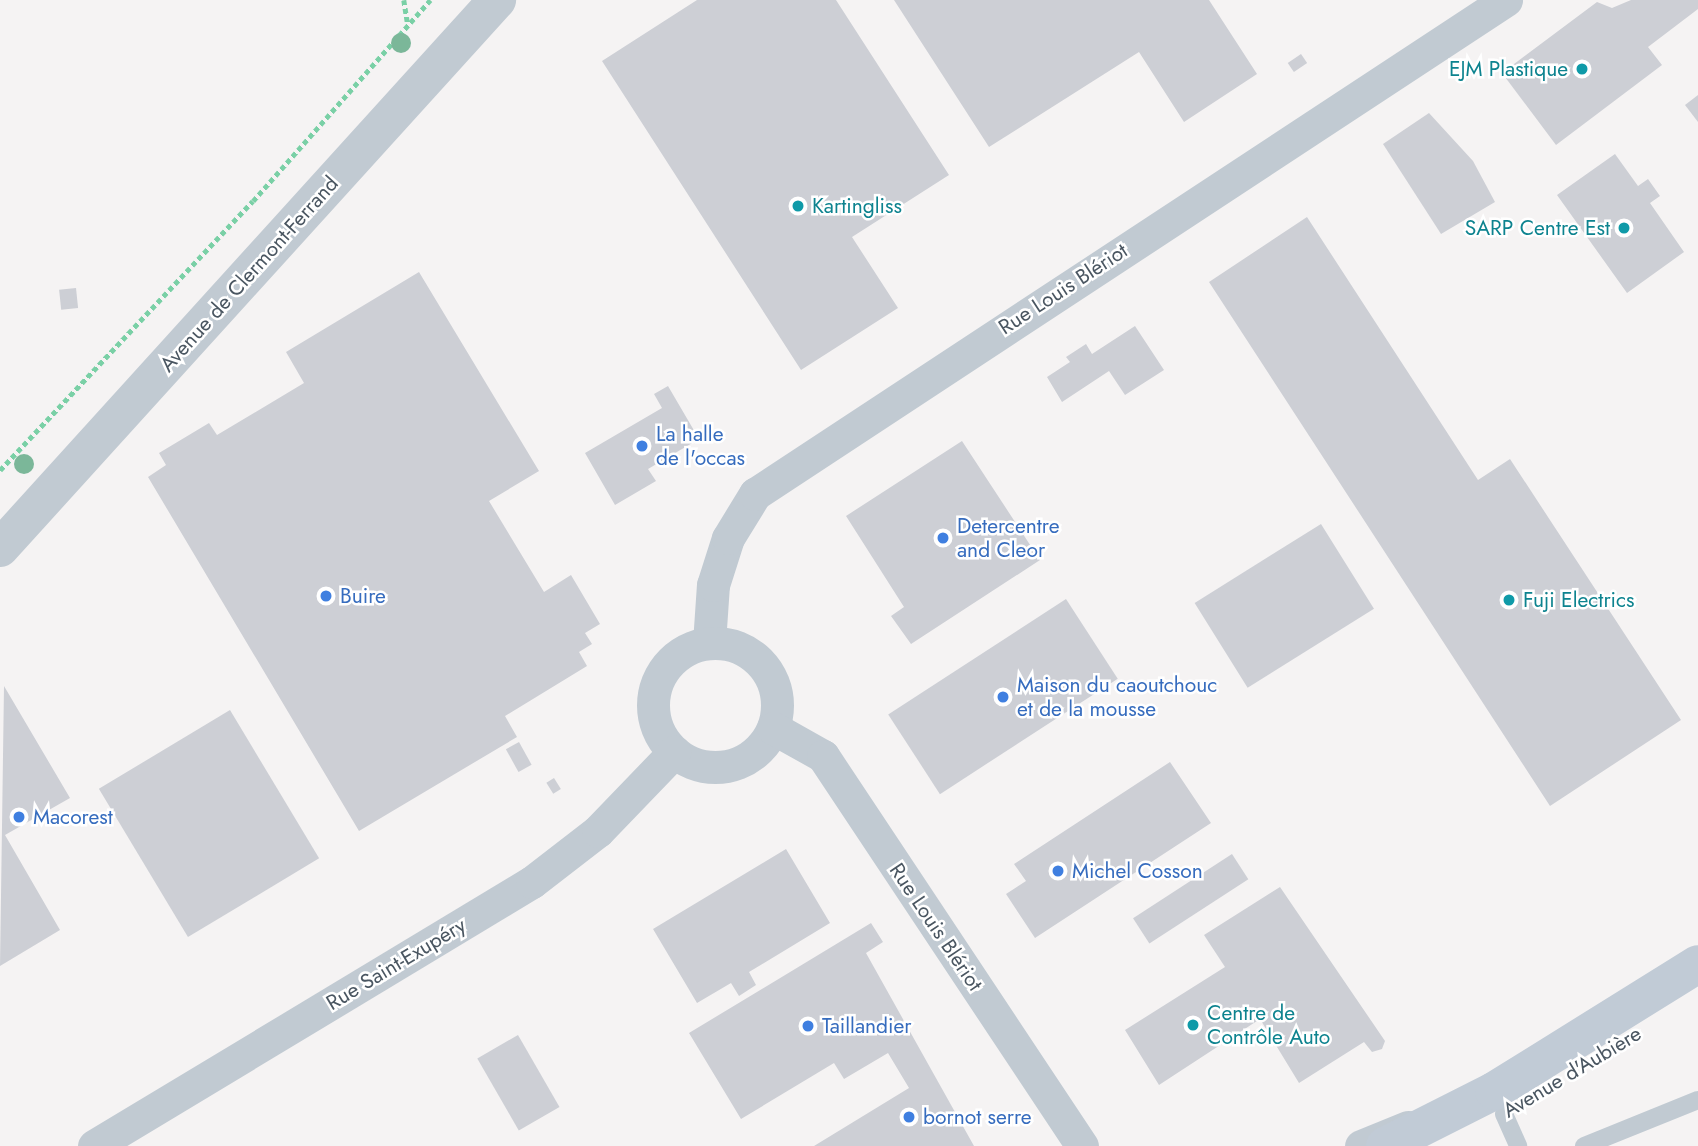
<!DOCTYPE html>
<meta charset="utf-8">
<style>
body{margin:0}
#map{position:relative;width:1698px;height:1146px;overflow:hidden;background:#f5f3f3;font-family:Jost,sans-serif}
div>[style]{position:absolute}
.building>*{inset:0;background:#cdcfd5;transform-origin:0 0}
.path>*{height:4.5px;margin-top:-2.25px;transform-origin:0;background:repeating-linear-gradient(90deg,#7ad0a6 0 5px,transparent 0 8.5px)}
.service>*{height:18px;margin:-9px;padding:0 9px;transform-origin:9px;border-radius:9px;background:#c1cad2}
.minor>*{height:33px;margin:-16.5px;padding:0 16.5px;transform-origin:16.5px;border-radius:16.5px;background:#c1cad2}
.minor>.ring{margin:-16.5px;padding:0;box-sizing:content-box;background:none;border:33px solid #c1cad2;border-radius:50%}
.tertiary>*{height:38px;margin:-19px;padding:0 19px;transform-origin:19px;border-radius:19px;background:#c1cad2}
.secondary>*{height:38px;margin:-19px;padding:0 19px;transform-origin:19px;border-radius:19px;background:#c1cbd6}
.trees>*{width:20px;height:20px;margin:-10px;border-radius:50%;background:#7bb799}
.dots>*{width:19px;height:19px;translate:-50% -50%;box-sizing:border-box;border:4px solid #fff;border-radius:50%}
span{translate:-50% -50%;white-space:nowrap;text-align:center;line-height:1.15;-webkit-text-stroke:5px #fff;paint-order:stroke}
.culture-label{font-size:21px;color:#0d838f}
.right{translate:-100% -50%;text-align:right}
.left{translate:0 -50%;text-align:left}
.street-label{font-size:21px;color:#4a5661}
.shop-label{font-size:21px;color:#366cbe}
</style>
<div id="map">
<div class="building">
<div style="clip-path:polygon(697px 0,836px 0,949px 175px,852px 237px,898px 308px,801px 370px,602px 61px)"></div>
<div style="clip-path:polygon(894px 0,1209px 0,1257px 74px,1184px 122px,1139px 52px,989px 147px)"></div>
<div style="clip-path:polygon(1631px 0,1698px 0,1698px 9px,1648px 47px,1662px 65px,1556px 145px,1502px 73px,1597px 2px,1612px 8px)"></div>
<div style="left:1301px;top:54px;width:11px;height:16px;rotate:56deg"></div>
<div style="clip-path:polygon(1698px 95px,1698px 122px,1685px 105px)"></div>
<div style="clip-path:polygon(1429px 113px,1473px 161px,1495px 202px,1441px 234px,1383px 144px)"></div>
<div style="clip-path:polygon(1615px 154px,1638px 186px,1648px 179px,1660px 196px,1650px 203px,1684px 252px,1627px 293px,1557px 195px)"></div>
<div style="clip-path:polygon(1307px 217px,1478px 480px,1510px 459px,1681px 720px,1550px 806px,1209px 282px)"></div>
<div style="clip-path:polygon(419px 272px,539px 471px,489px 501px,544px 592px,571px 575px,600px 624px,585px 633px,592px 644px,579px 652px,587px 666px,505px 716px,517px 737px,359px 831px,148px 477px,166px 465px,159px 453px,209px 423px,217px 435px,304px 383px,286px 352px)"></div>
<div style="left:76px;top:288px;width:20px;height:17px;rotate:84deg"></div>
<div style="clip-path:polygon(1135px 326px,1164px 370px,1125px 395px,1109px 371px,1062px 402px,1047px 377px,1070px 362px,1066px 357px,1086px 344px,1092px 354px)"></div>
<div style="clip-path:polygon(668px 386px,699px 439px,648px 469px,656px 481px,615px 505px,585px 453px,662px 408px,654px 394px)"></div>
<div style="clip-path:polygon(962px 441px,1040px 560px,911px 644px,891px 616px,904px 607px,846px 516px)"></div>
<div style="left:1321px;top:524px;width:100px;height:149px;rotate:58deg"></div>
<div style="left:1066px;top:599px;width:95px;height:212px;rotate:57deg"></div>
<div style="clip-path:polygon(4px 686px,70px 798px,5px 835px,60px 930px,0 966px)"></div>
<div style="left:230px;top:710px;width:173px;height:153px;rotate:59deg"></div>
<div style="left:519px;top:742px;width:26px;height:15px;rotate:61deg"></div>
<div style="clip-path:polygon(1170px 762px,1211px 823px,1035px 938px,1006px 894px,1026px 881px,1014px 864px)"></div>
<div style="left:554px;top:778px;width:13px;height:9px;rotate:58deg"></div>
<div style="clip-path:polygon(786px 849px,830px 923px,749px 972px,756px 985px,739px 996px,731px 983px,697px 1003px,653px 929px)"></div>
<div style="left:1232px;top:854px;width:30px;height:118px;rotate:57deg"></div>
<div style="clip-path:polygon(1280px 887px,1385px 1041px,1382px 1049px,1372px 1052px,1364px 1042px,1299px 1083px,1260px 1019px,1159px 1085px,1125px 1030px,1225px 967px,1204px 935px)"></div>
<div style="clip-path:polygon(871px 923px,883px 942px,866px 953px,974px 1146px,814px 1146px,909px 1088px,888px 1053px,844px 1079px,834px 1063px,741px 1119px,689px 1033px)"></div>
<div style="left:518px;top:1035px;width:83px;height:47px;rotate:60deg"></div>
</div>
<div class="path">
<div style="left:404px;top:0;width:24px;rotate:81deg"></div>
<div style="left:0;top:470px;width:369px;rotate:-46.8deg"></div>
<div style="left:253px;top:201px;width:268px;rotate:-48.6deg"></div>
</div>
<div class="service">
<div style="left:1504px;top:1114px;width:35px;rotate:66deg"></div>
<div style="left:1584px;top:1146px;width:123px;rotate:-22deg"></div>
</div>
<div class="minor">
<div style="left:709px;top:643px;width:58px;rotate:-86.1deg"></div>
<div style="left:713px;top:585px;width:49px;rotate:-72.3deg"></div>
<div style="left:728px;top:538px;width:52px;rotate:-58.5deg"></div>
<div style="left:755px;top:494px;width:899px;rotate:-33.34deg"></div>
<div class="ring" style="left:653px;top:643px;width:91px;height:91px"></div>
<div style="left:773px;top:728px;width:57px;rotate:29.2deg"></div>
<div style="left:823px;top:756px;width:468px;rotate:56.4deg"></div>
<div style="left:94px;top:1146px;width:511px;rotate:-31.08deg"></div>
<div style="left:532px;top:882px;width:83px;rotate:-37.7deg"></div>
<div style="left:598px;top:831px;width:110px;rotate:-46.1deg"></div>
<div style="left:1361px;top:1146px;width:51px;rotate:-22deg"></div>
</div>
<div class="tertiary">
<div style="left:0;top:548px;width:740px;rotate:-47.79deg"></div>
</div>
<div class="secondary">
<div style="left:1385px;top:1146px;width:122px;rotate:-26.8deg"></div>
<div style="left:1494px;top:1091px;width:240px;rotate:-31.9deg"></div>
</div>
<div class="trees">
<div style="left:401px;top:43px"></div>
<div style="left:24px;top:464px"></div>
</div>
<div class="dots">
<div style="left:1582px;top:69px;background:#0f9aa8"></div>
<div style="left:798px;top:206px;background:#0f9aa8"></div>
<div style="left:1624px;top:228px;background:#0f9aa8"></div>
<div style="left:642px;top:446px;background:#3f7fe0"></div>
<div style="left:943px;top:538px;background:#3f7fe0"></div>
<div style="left:326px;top:596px;background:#3f7fe0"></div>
<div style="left:1509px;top:600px;background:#0f9aa8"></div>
<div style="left:1003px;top:697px;background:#3f7fe0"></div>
<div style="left:19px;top:817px;background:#3f7fe0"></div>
<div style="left:1058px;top:871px;background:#3f7fe0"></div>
<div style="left:1193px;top:1025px;background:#0f9aa8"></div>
<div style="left:808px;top:1026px;background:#3f7fe0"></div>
<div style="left:909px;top:1117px;background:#3f7fe0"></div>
</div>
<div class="culture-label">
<span class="right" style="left:1568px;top:69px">EJM Plastique</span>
<span class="left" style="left:812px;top:206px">Kartingliss</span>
<span class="right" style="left:1610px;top:228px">SARP Centre Est</span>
<span class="left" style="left:1523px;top:600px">Fuji Electrics</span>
<span class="left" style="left:1207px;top:1025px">Centre de<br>Contrôle Auto</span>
</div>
<div class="street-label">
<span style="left:249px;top:274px;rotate:-48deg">Avenue de Clermont-Ferrand</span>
<span style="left:1063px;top:289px;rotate:-33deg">Rue Louis Blériot</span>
<span style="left:936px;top:927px;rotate:56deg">Rue Louis Blériot</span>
<span style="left:396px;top:964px;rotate:-31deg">Rue Saint-Exupéry</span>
<span style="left:1572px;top:1072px;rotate:-31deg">Avenue d'Aubière</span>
</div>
<div class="shop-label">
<span class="left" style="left:656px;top:446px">La halle<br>de l'occas</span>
<span class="left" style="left:957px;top:538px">Detercentre<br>and Cleor</span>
<span class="left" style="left:340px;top:596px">Buire</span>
<span class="left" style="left:1017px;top:697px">Maison du caoutchouc<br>et de la mousse</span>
<span class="left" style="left:33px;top:817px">Macorest</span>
<span class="left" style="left:1072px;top:871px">Michel Cosson</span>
<span class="left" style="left:822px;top:1026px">Taillandier</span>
<span class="left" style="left:923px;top:1117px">bornot serre</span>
</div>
</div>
